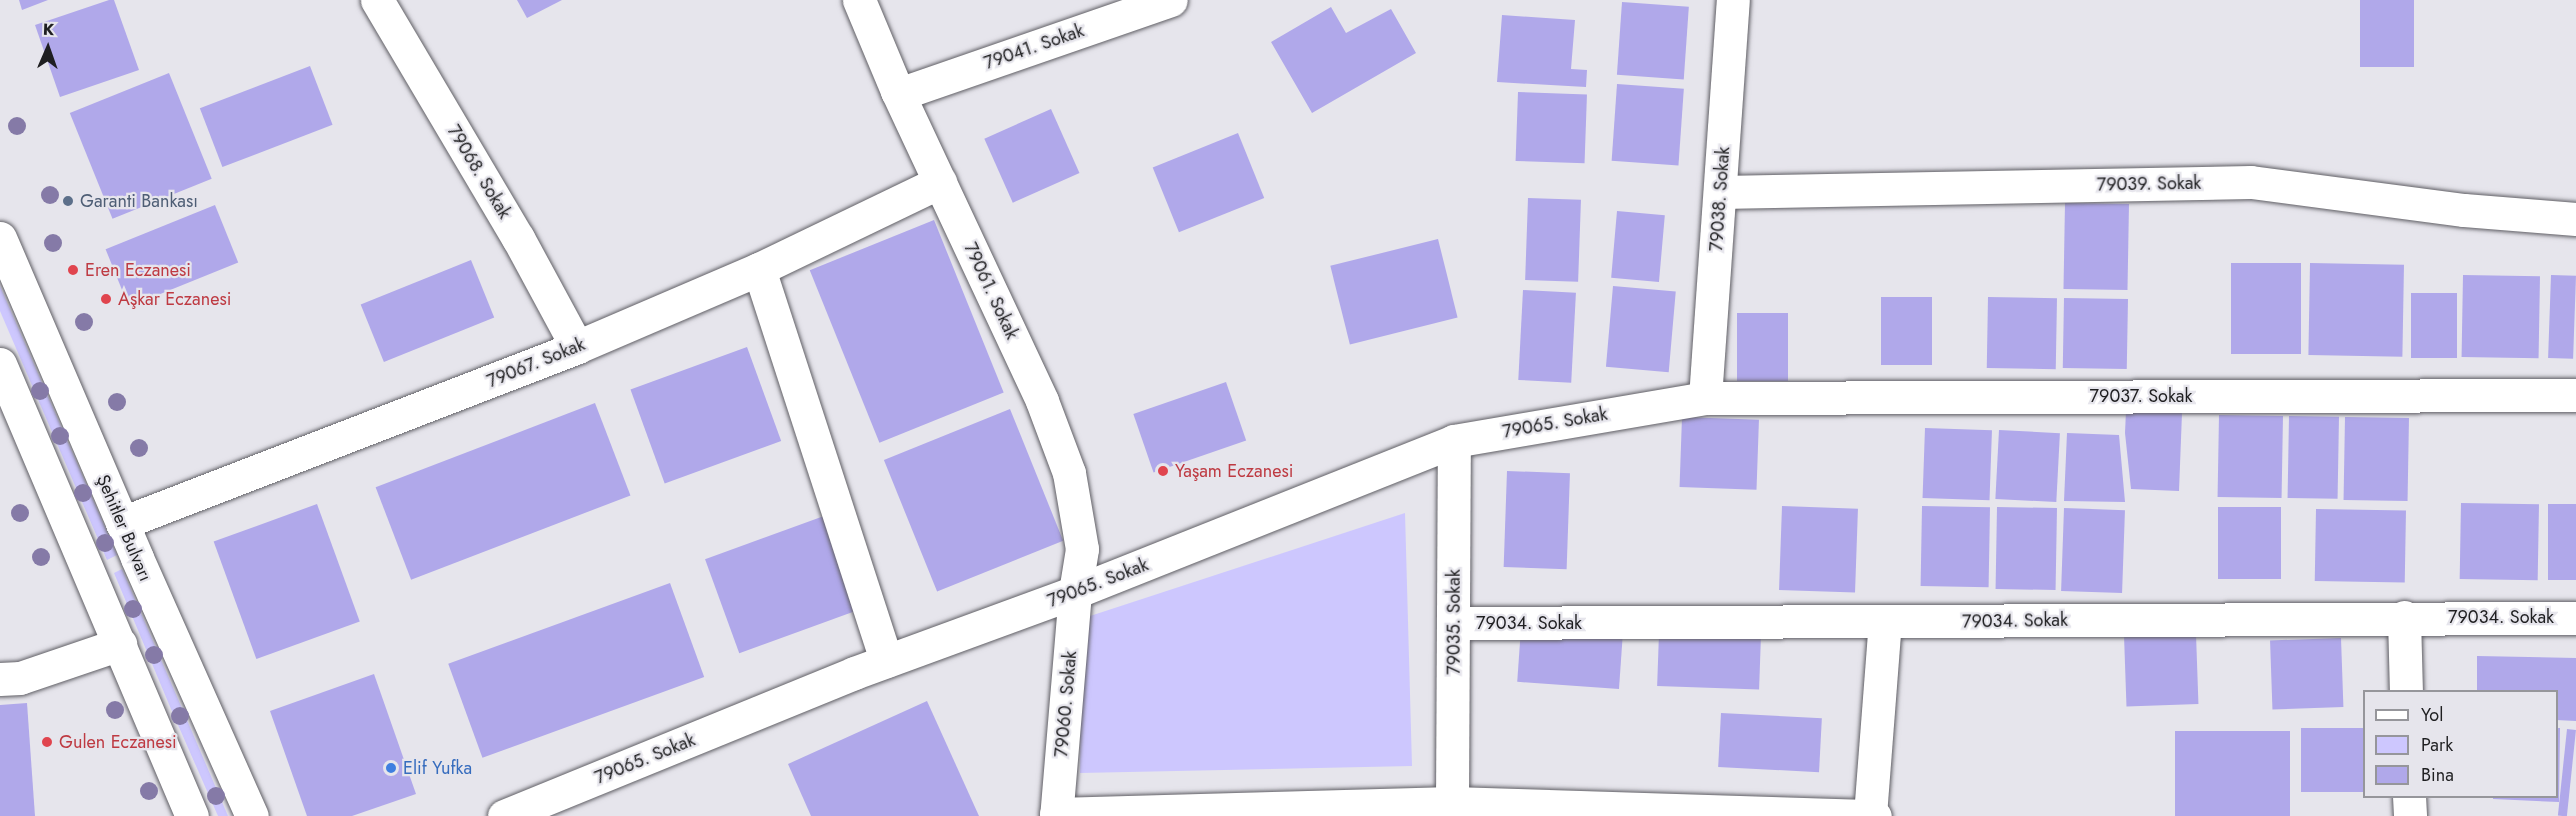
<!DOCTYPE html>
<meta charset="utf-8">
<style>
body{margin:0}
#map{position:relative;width:2576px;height:816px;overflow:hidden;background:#e6e5ec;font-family:Jost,sans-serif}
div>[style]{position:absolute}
.green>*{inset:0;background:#cdc7fe}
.building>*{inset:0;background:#b0a8ea;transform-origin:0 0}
.roads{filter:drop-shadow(0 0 2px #605f65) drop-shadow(0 0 2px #605f65)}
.street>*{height:33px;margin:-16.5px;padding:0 16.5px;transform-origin:16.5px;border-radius:16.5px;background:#fff}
.primary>*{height:33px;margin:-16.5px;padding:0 16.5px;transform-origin:16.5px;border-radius:16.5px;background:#fff}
.trees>*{width:18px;height:18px;margin:-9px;border-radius:50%;background:#857aa7}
.dots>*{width:16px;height:16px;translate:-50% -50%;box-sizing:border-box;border:3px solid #e6e5ec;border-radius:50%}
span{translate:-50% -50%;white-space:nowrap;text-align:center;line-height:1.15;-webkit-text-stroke:4.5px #e6e5ec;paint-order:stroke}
.street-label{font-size:18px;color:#1f1f21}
.service-label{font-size:18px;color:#4e5e75}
.left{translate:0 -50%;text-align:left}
.health-label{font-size:18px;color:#be3a42}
.shop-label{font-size:18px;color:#366cbe}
.legend{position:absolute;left:2363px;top:690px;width:195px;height:108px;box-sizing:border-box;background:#e6e5ec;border:2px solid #96969b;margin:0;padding:8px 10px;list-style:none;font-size:18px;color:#1f1f21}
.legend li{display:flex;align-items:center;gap:12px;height:30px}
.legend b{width:30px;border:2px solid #96969b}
.north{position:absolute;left:18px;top:18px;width:60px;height:60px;-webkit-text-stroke:4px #e6e5ec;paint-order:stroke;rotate:2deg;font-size:16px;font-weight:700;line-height:24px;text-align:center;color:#1f1f21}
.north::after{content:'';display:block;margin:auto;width:21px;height:27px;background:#1f1f21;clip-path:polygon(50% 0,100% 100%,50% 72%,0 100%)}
</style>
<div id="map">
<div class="green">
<div style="clip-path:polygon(0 286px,117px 555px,107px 560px,0 311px)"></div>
<div style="clip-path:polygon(1405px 513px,1412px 766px,1080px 773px,1081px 619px)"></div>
<div style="clip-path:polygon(122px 569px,181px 706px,228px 816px,218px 816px,171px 709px,114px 573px)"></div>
</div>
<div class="building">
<div style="clip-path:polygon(19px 0,48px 0,22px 10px)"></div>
<div style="clip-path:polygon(109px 0,114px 0,139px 70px,60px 97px,35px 25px)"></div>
<div style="clip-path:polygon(517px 0,562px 0,527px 18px)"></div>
<div style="left:2360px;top:0;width:54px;height:67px"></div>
<div style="left:1622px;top:2px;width:67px;height:73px;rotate:4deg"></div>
<div style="clip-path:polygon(1331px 7px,1346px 33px,1391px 9px,1416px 53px,1312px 113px,1271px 42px)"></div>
<div style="clip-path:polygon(1502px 15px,1575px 20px,1571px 69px,1587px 70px,1586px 87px,1497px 82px)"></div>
<div style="left:310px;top:66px;width:63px;height:118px;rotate:69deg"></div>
<div style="left:169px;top:73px;width:114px;height:107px;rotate:68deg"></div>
<div style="left:1617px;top:84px;width:67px;height:77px;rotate:4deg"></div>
<div style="left:1518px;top:92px;width:69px;height:69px;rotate:2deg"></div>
<div style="left:1051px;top:109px;width:70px;height:73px;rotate:66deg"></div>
<div style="left:1238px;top:133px;width:70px;height:92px;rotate:68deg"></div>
<div style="left:1528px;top:198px;width:53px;height:82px;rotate:2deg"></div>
<div style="left:2065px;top:203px;width:64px;height:86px;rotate:1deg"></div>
<div style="left:215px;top:205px;width:62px;height:118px;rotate:68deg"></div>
<div style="left:1617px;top:211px;width:48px;height:67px;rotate:5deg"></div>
<div style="left:934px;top:220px;width:186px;height:134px;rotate:68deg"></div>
<div style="left:1438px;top:239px;width:81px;height:111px;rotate:76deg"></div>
<div style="left:471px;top:260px;width:62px;height:119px;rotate:68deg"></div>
<div style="left:2231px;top:263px;width:70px;height:91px"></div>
<div style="left:2310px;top:263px;width:94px;height:92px;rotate:1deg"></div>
<div style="left:2463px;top:275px;width:77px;height:82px;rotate:1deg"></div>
<div style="left:2551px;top:275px;width:25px;height:83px;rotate:2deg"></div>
<div style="left:1613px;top:286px;width:63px;height:81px;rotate:5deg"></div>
<div style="left:1523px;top:290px;width:53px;height:90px;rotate:3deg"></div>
<div style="left:2411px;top:293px;width:46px;height:65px"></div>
<div style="left:1881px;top:297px;width:51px;height:68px"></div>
<div style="left:1988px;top:297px;width:69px;height:71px;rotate:1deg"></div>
<div style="left:2064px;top:298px;width:64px;height:70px;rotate:1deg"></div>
<div style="left:1737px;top:313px;width:51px;height:68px"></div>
<div style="left:747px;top:347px;width:100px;height:124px;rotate:70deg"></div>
<div style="left:1226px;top:382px;width:62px;height:98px;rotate:71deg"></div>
<div style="left:595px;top:403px;width:99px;height:235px;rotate:69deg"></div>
<div style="left:1010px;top:409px;width:142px;height:136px;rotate:68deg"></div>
<div style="clip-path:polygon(2126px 411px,2182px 413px,2179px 491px,2131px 489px,2125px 433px)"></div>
<div style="left:2219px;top:415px;width:64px;height:82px;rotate:1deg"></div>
<div style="left:2289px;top:416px;width:50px;height:82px;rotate:1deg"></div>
<div style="left:1682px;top:417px;width:77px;height:70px;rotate:2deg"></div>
<div style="left:2345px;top:417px;width:64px;height:83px;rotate:1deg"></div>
<div style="left:1925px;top:428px;width:67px;height:70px;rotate:2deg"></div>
<div style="left:1999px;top:430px;width:61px;height:69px;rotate:3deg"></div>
<div style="clip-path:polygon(2067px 433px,2119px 435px,2125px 502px,2064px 501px)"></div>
<div style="left:1507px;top:471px;width:63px;height:96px;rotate:2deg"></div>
<div style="left:2461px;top:503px;width:78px;height:76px;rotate:1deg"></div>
<div style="left:317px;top:504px;width:125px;height:110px;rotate:70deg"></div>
<div style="left:2548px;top:504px;width:28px;height:76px"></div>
<div style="left:1782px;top:506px;width:76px;height:84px;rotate:2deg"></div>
<div style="left:1922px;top:506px;width:68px;height:80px;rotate:1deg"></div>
<div style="left:1997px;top:507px;width:60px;height:82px;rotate:1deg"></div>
<div style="left:2218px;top:507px;width:63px;height:72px"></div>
<div style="left:846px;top:508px;width:100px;height:150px;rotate:70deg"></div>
<div style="left:2064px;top:508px;width:61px;height:83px;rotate:2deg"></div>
<div style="left:2316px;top:509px;width:90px;height:72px;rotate:1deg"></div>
<div style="left:670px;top:583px;width:100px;height:236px;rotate:70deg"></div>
<div style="left:1521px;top:628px;width:102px;height:54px;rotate:4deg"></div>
<div style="left:1659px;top:633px;width:102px;height:53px;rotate:2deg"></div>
<div style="left:2196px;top:634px;width:70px;height:72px;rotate:88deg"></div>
<div style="left:2341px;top:638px;width:69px;height:71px;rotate:88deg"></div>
<div style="clip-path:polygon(2477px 656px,2576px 658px,2576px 721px,2556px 720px,2556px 692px,2477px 692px)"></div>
<div style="clip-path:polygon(374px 674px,416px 794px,352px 816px,307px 816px,270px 711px)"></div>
<div style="clip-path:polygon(927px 701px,979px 816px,811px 816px,788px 764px)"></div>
<div style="clip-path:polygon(27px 703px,35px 816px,0 816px,0 705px)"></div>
<div style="left:1721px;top:713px;width:101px;height:54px;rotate:3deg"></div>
<div style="left:2364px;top:728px;width:64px;height:63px;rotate:90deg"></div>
<div style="clip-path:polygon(2556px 728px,2560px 728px,2559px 802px,2493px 799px,2493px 796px,2556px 796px)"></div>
<div style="left:2567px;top:729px;width:9px;height:87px;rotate:6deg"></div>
<div style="left:2175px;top:731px;width:115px;height:85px"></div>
</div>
<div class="roads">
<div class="street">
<div style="left:377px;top:0;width:277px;rotate:59.4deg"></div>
<div style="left:518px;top:238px;width:124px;rotate:61.6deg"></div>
<div style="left:859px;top:0;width:99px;rotate:67.3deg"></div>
<div style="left:897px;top:91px;width:342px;rotate:64.9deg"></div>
<div style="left:1042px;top:401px;width:77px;rotate:69.4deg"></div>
<div style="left:1069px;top:473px;width:77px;rotate:80.3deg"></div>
<div style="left:1082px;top:549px;width:44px;rotate:99.2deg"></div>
<div style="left:1075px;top:592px;width:225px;rotate:94.8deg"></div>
<div style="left:897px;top:91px;width:11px"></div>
<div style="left:908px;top:91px;width:278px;rotate:-19.1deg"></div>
<div style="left:1720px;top:192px;width:531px;rotate:-1.08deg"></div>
<div style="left:2251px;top:182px;width:215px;rotate:7.5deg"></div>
<div style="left:2464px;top:210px;width:112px;rotate:4.6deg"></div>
<div style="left:759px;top:269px;width:412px;rotate:72deg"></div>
<div style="left:1705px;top:398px;width:399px;rotate:-86deg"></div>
<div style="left:122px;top:523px;width:488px;rotate:-21.1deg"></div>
<div style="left:577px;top:347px;width:198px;rotate:-23.2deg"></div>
<div style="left:759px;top:269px;width:201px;rotate:-25.7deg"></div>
<div style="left:2404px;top:617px;width:75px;rotate:88.5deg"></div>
<div style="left:1454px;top:623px;width:1122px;rotate:-0.26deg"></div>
<div style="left:0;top:679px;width:20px;rotate:-3deg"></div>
<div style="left:20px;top:678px;width:106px;rotate:-18.8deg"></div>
<div style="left:2409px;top:796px;width:20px;rotate:87deg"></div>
<div style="left:1452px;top:803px;width:362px;rotate:-89.7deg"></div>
<div style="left:1056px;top:814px;width:396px;rotate:-1.6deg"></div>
<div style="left:1452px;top:803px;width:423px;rotate:1.8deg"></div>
<div style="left:1870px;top:815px;width:194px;rotate:-85.6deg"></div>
<div style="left:504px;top:816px;width:378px;rotate:-22.2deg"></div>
<div style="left:854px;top:673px;width:235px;rotate:-20.1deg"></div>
<div style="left:1075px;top:592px;width:408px;rotate:-21.7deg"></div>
<div style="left:1454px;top:441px;width:255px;rotate:-9.7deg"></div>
<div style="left:1705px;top:398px;width:871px;rotate:-0.2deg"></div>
</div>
<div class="primary">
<div style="left:0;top:238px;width:348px;rotate:66.8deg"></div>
<div style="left:137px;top:558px;width:282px;rotate:66deg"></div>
<div style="left:0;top:364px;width:491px;rotate:67deg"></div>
</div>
</div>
<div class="trees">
<div style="left:17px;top:126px"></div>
<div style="left:50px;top:195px"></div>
<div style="left:53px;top:243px"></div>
<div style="left:84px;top:322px"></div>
<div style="left:40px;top:391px"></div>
<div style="left:117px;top:402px"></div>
<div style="left:60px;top:436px"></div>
<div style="left:139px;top:448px"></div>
<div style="left:83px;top:493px"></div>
<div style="left:20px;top:513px"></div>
<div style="left:105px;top:543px"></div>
<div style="left:41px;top:557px"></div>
<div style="left:133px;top:609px"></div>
<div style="left:154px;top:655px"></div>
<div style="left:115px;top:710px"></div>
<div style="left:180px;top:716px"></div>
<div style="left:149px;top:791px"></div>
<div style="left:216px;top:796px"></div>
</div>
<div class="dots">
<div style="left:68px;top:201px;background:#5c6f8a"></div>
<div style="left:73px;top:270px;background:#e0444e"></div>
<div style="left:106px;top:299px;background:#e0444e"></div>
<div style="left:1163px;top:471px;background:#e0444e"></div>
<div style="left:47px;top:742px;background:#e0444e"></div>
<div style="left:391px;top:768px;background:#3f7fe0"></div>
</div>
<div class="street-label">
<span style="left:1034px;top:47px;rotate:-19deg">79041. Sokak</span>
<span style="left:479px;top:172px;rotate:59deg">79068. Sokak</span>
<span style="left:2149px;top:184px;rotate:-1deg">79039. Sokak</span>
<span style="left:1720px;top:199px;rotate:-86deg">79038. Sokak</span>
<span style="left:991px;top:291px;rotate:65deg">79061. Sokak</span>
<span style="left:536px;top:363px;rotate:-22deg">79067. Sokak</span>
<span style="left:2141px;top:396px">79037. Sokak</span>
<span style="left:1555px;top:423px;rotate:-10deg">79065. Sokak</span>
<span style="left:124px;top:528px;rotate:67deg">Şehitler Bulvarı</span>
<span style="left:1098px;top:583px;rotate:-21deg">79065. Sokak</span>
<span style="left:2501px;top:617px">79034. Sokak</span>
<span style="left:2015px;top:621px;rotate:-1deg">79034. Sokak</span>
<span style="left:1454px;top:622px;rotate:-90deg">79035. Sokak</span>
<span style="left:1529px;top:623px">79034. Sokak</span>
<span style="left:1066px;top:704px;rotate:-85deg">79060. Sokak</span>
<span style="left:645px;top:759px;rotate:-22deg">79065. Sokak</span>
</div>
<div class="service-label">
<span class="left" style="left:80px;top:201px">Garanti Bankası</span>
</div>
<div class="health-label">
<span class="left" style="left:85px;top:270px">Eren Eczanesi</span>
<span class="left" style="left:118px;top:299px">Aşkar Eczanesi</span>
<span class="left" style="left:1175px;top:471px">Yaşam Eczanesi</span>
<span class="left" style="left:59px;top:742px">Gulen Eczanesi</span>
</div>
<div class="shop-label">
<span class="left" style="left:403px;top:768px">Elif Yufka</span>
</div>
<ul class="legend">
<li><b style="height:8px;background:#fff"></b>Yol</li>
<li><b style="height:16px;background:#cdc7fe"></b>Park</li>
<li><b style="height:16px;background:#b0a8ea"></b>Bina</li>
</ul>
<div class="north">K</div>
</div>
